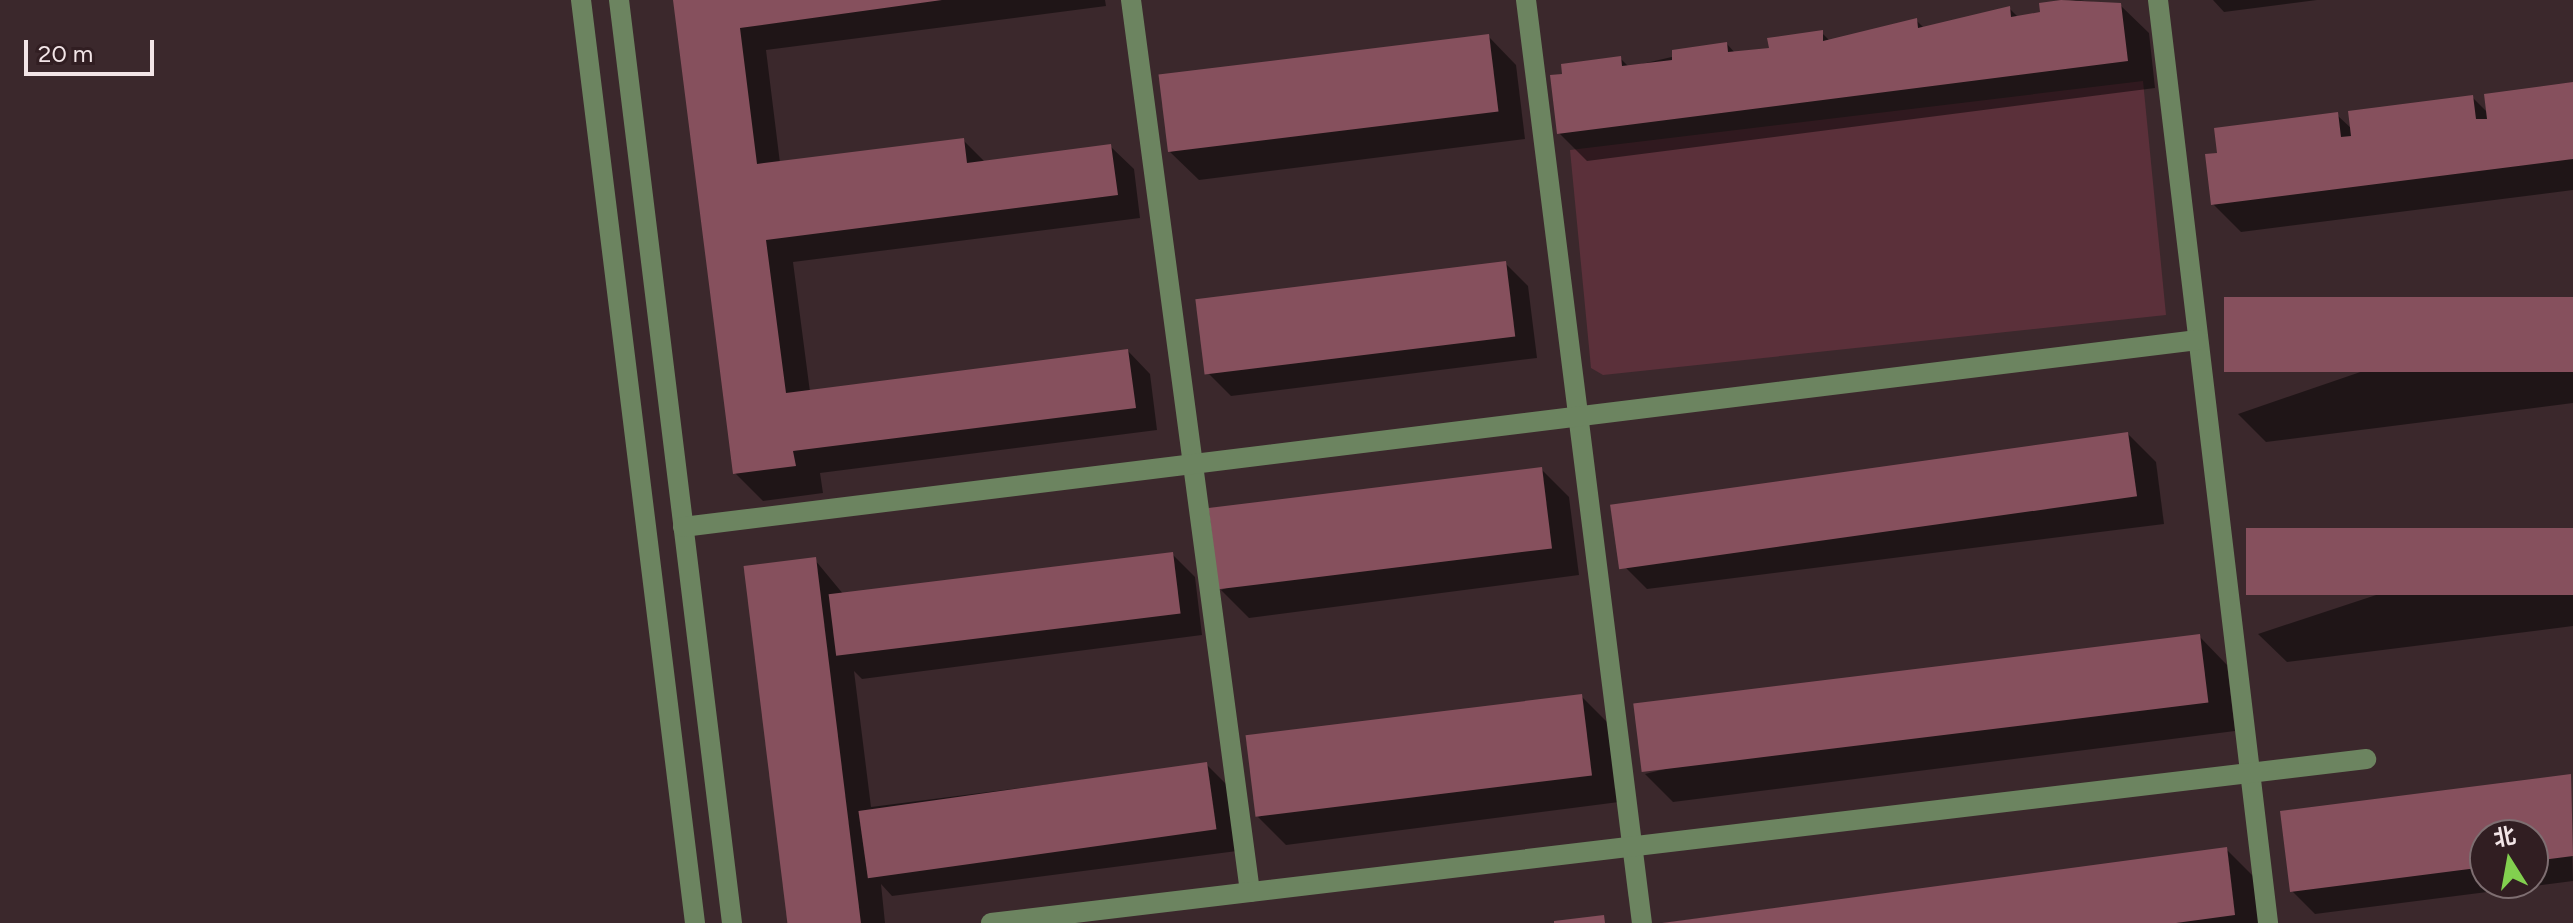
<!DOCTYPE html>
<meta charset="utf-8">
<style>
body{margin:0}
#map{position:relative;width:2573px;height:923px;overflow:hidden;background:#3b282c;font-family:Figtree,"Noto Sans SC",sans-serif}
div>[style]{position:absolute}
.green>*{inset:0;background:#5b303a}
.shadow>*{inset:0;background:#0007}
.building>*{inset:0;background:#86505d;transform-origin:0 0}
.minor>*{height:20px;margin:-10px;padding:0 10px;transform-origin:10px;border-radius:10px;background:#6c8460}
span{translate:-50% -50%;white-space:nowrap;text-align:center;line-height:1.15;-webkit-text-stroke:8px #311e22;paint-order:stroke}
.north{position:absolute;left:2469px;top:819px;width:80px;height:80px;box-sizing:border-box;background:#311e22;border:2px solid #7e6e71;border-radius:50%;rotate:349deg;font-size:22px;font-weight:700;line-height:32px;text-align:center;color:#f2e5e7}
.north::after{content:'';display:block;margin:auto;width:28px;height:36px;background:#82d04f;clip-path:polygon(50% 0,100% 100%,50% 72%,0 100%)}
.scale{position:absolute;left:24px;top:40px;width:130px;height:36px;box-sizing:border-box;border:4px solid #f2e5e7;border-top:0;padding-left:10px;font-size:24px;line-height:28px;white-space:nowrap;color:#f2e5e7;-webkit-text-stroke:6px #311e22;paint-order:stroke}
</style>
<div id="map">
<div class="green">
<div style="clip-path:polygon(2143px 81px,2166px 315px,1603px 375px,1591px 368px,1570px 150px)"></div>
</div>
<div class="shadow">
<div style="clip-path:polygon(675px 0,1105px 0,1106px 6px,766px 50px,780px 163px,963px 140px,986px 163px,1111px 147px,1134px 169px,1140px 218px,793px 262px,810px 392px,1128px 351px,1150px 374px,1157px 430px,820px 473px,823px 493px,763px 501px,735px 473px)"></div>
<div style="clip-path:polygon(2076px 0,2120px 5px,2149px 33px,2155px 88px,1587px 161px,1559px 133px,1620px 58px,1629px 67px,1727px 44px,1736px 54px,1771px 49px,1822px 33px,1831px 42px,1916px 20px,1925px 29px,2010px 9px,2019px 18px,2042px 14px,2041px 5px)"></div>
<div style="clip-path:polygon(2213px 0,2317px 0,2224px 12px)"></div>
<div style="clip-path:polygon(1488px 36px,1516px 65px,1525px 139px,1199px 180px,1170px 152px)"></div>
<div style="clip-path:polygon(2573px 85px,2573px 190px,2241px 232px,2213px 204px,2337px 115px,2353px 130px,2472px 97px,2488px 113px)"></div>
<div style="clip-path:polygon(1505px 263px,1528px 286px,1537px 358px,1231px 396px,1208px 373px)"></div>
<div style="clip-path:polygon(2573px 299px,2573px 403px,2266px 442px,2238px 414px)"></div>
<div style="clip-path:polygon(2128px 434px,2156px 462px,2164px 524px,1647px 589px,1619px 561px)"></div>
<div style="clip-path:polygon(1541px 469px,1569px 497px,1579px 575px,1249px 618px,1221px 590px)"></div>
<div style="clip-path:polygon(2573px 530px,2573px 626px,2287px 662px,2258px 634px)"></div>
<div style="clip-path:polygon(1172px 554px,1195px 577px,1202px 635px,862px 679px,854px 671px,871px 807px,1206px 764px,1229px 787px,1237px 851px,892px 896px,881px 884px,885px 923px,791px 923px,815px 560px,844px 595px)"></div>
<div style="clip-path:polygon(2199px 636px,2227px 665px,2235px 731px,1673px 802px,1645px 774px)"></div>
<div style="clip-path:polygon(1581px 696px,1609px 724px,1619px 802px,1286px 845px,1258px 817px)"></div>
<div style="clip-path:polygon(evenodd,2570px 776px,2573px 881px,2315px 914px,2292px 891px,2570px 776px,2485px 835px,2533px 835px,2533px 883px,2485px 883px,2485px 835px)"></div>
<div style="clip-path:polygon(2226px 849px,2254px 877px,2260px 923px,1664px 923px)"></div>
</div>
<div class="building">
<div style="clip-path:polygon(673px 0,942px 0,740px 28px,757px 164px,964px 138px,967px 163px,1111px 144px,1118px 195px,766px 240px,786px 393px,1128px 349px,1136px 408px,793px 451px,796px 466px,733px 474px)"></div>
<div style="clip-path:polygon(2061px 0,2121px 3px,2128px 61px,1557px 134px,1550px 75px,1562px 74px,1561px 64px,1621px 56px,1622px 66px,1672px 60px,1672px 50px,1727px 42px,1728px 52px,1769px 48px,1767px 38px,1823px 30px,1823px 41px,1917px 18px,1918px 28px,2010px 6px,2011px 17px,2040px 12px,2039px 3px)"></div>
<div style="left:1489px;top:34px;width:78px;height:333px;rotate:83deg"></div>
<div style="clip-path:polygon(2573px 82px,2573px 159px,2211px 205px,2205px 154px,2217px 153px,2214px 128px,2338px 112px,2341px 137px,2351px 136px,2348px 111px,2473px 95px,2476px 119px,2487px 119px,2484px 94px)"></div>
<div style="left:1506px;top:261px;width:76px;height:313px;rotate:83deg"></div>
<div style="left:2573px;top:297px;width:75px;height:349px;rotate:90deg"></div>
<div style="left:2128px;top:432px;width:65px;height:523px;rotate:82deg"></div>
<div style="left:1542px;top:467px;width:82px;height:336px;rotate:83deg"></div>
<div style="left:2573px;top:528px;width:67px;height:327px;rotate:90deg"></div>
<div style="left:1173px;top:552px;width:62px;height:347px;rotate:83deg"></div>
<div style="left:816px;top:557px;width:369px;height:73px;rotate:83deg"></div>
<div style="left:2200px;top:634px;width:69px;height:571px;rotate:83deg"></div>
<div style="left:1582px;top:694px;width:82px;height:339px;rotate:83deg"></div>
<div style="left:1207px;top:762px;width:68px;height:352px;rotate:82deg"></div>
<div style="clip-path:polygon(2571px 774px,2573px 856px,2533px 861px,2533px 835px,2485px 835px,2485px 867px,2290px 892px,2280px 811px)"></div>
<div style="clip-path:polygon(2227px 847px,2235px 915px,2176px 923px,1662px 923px)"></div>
<div style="clip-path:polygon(1604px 915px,1605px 923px,1554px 923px,1554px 921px)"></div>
</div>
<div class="minor">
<div style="left:581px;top:0;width:930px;rotate:82.96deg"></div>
<div style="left:619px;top:0;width:930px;rotate:83.02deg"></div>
<div style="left:1131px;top:0;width:900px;rotate:82.4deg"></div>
<div style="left:1526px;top:0;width:930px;rotate:82.84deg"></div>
<div style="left:2158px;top:0;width:930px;rotate:83.2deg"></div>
<div style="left:683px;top:527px;width:1526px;rotate:-7.04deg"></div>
<div style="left:991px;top:923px;width:1385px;rotate:-6.8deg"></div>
</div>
<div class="north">北</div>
<div class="scale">20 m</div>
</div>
